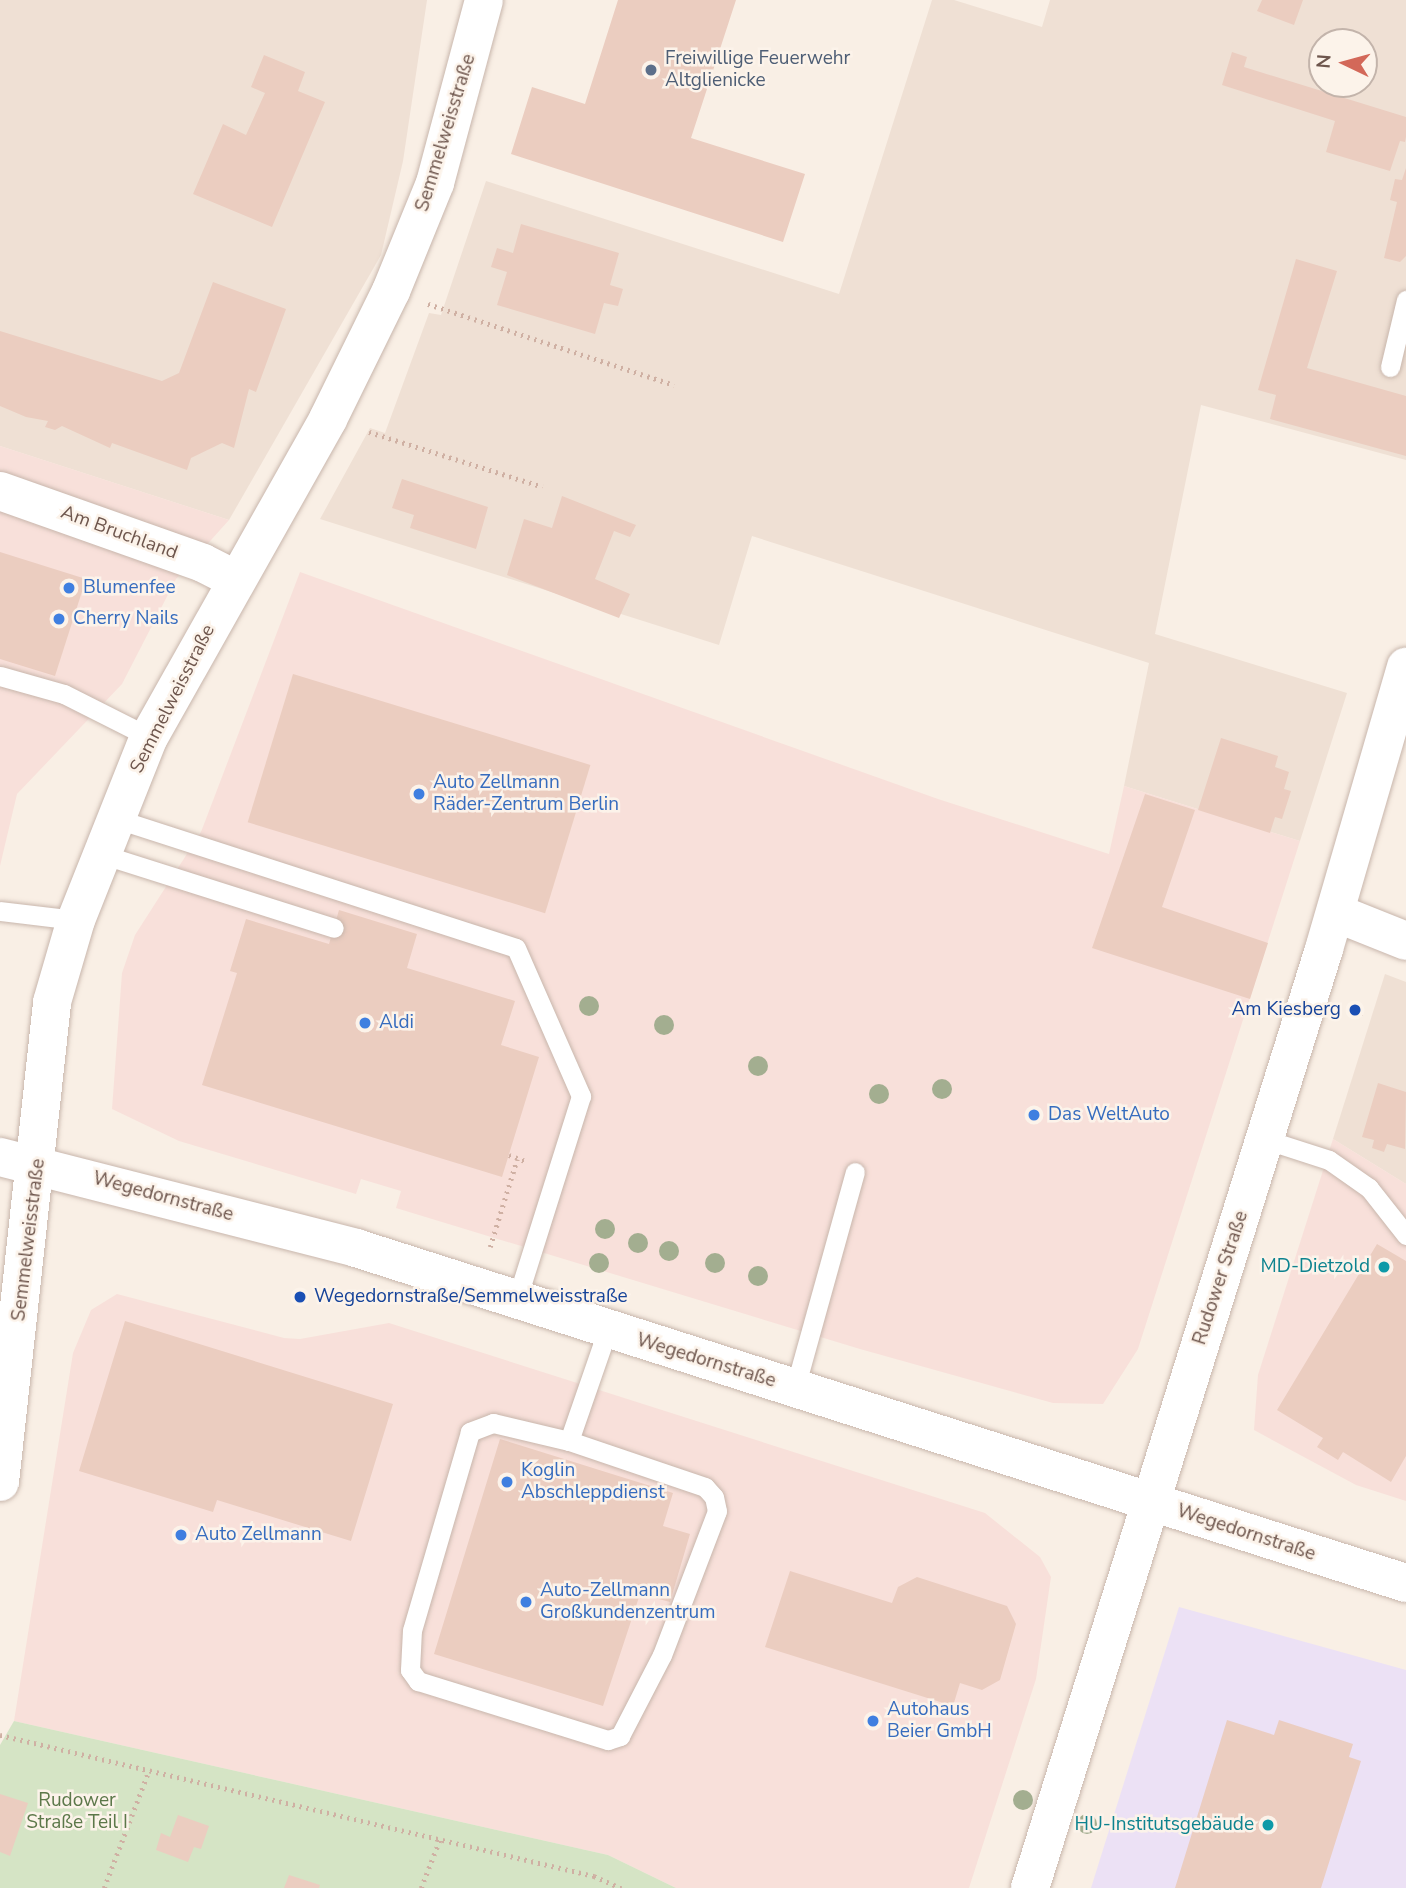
<!DOCTYPE html>
<meta charset="utf-8">
<style>
body{margin:0}
#map{position:relative;width:1406px;height:1888px;overflow:hidden;background:#f9efe5;font-family:"Nunito Sans",sans-serif}
div>[style]{position:absolute}
.residential>*{inset:0;background:#efe0d4}
.commercial>*{inset:0;background:#f8e0da}
.education>*{inset:0;background:#ece1f5}
.green>*{inset:0;background:#d5e4c5}
.building>*{inset:0;background:#ebcdc0;transform-origin:0 0}
.path>*{height:4.5px;margin-top:-2.25px;transform-origin:0;background:repeating-linear-gradient(90deg,#cfb0a3 0 2px,transparent 0 7px)}
.roads{filter:drop-shadow(0 0 2px #c8b6ac) drop-shadow(0 0 2px #c8b6ac)}
.service>*{height:19px;margin:-9.5px;padding:0 9.5px;transform-origin:9.5px;border-radius:9.5px;background:#fff}
.minor>*{height:38px;margin:-19px;padding:0 19px;transform-origin:19px;border-radius:19px;background:#fff}
.tertiary>*{height:38px;margin:-19px;padding:0 19px;transform-origin:19px;border-radius:19px;background:#fff}
.trees>*{width:20px;height:20px;margin:-10px;border-radius:50%;background:#a3ae90}
.dots>*{width:19px;height:19px;translate:-50% -50%;box-sizing:border-box;border:4px solid #fcf3ea;border-radius:50%}
span{translate:-50% -50%;white-space:nowrap;text-align:center;line-height:1.15;-webkit-text-stroke:5px #fcf3ea;paint-order:stroke}
.service-label{font-size:19px;color:#4e5e75}
.left{translate:0 -50%;text-align:left}
.street-label{font-size:19px;color:#6e564d}
.shop-label{font-size:19px;color:#366cbe}
.transit-label{font-size:19px;color:#164399}
.right{translate:-100% -50%;text-align:right}
.culture-label{font-size:19px;color:#0d838f}
.park-label{font-size:19px;color:#5c784a}
.north{position:absolute;left:1308px;top:28px;width:70px;height:70px;box-sizing:border-box;background:#fcf3ea;border:2px solid #c3b4ab;border-radius:50%;rotate:275deg;font-size:19px;font-weight:700;line-height:28px;text-align:center;color:#6e564d}
.north::after{content:'';display:block;margin:auto;width:24px;height:32px;background:#d36859;clip-path:polygon(50% 0,100% 100%,50% 72%,0 100%)}
</style>
<div id="map">
<div class="residential">
<div style="clip-path:polygon(0 0,427px 0,403px 161px,381px 255px,229px 520px,0 446px)"></div>
<div style="clip-path:polygon(evenodd,932px 0,954px 0,1042px 27px,1050px 0,1406px 0,1406px 460px,1201px 405px,1155px 634px,1347px 693px,1300px 841px,1124px 786px,1149px 663px,752px 536px,719px 645px,320px 519px,370px 428px,385px 433px,429px 313px,441px 315px,486px 181px,839px 294px,932px 0,1322px 42px,1364px 42px,1364px 84px,1322px 84px,1322px 42px)"></div>
<div style="clip-path:polygon(1385px 974px,1406px 982px,1406px 1184px,1333px 1139px)"></div>
</div>
<div class="commercial">
<div style="clip-path:polygon(0 446px,229px 520px,176px 579px,122px 684px,17px 794px,0 866px)"></div>
<div style="clip-path:polygon(300px 572px,938px 799px,1109px 854px,1124px 786px,1300px 841px,1138px 1349px,1103px 1404px,1053px 1403px,860px 1349px,396px 1208px,401px 1191px,361px 1179px,356px 1194px,179px 1141px,112px 1109px,122px 973px,135px 935px,201px 832px)"></div>
<div style="clip-path:polygon(1333px 1139px,1406px 1184px,1406px 1501px,1356px 1485px,1254px 1430px,1258px 1375px)"></div>
<div style="clip-path:polygon(117px 1294px,284px 1338px,300px 1339px,389px 1323px,985px 1513px,1040px 1557px,1051px 1577px,1036px 1679px,969px 1888px,676px 1888px,608px 1855px,14px 1721px,73px 1353px,91px 1310px)"></div>
</div>
<div class="education">
<div style="clip-path:polygon(1179px 1607px,1406px 1670px,1406px 1888px,1091px 1888px)"></div>
</div>
<div class="green">
<div style="clip-path:polygon(14px 1721px,608px 1855px,676px 1888px,0 1888px,0 1745px)"></div>
</div>
<div class="building">
<div style="clip-path:polygon(618px 0,736px 0,691px 138px,805px 174px,783px 242px,511px 154px,532px 87px,585px 104px)"></div>
<div style="clip-path:polygon(1262px 0,1303px 0,1294px 25px,1257px 11px)"></div>
<div style="clip-path:polygon(1232px 52px,1247px 57px,1244px 67px,1406px 117px,1406px 137px,1405px 142px,1400px 141px,1390px 171px,1326px 152px,1335px 121px,1222px 85px)"></div>
<div style="clip-path:polygon(264px 55px,305px 72px,298px 91px,325px 102px,272px 227px,193px 194px,223px 124px,246px 135px,265px 93px,251px 87px)"></div>
<div style="clip-path:polygon(1406px 168px,1406px 256px,1400px 262px,1384px 258px,1397px 202px,1390px 200px,1395px 179px,1402px 180px)"></div>
<div style="clip-path:polygon(521px 224px,619px 253px,610px 285px,623px 289px,618px 306px,604px 303px,595px 334px,497px 305px,507px 272px,491px 267px,497px 248px,513px 253px)"></div>
<div style="clip-path:polygon(1296px 259px,1337px 271px,1307px 368px,1406px 396px,1406px 456px,1270px 419px,1276px 395px,1258px 390px)"></div>
<div style="clip-path:polygon(213px 282px,286px 309px,256px 392px,249px 389px,234px 448px,222px 443px,191px 458px,187px 470px,112px 443px,110px 448px,62px 426px,55px 430px,45px 427px,48px 421px,26px 417px,0 406px,0 331px,162px 381px,179px 373px)"></div>
<div style="clip-path:polygon(402px 479px,488px 507px,476px 549px,410px 528px,414px 515px,392px 508px)"></div>
<div style="clip-path:polygon(562px 496px,636px 525px,630px 537px,614px 531px,595px 579px,630px 594px,619px 618px,507px 575px,524px 519px,552px 528px)"></div>
<div style="clip-path:polygon(0 552px,86px 579px,55px 676px,0 659px)"></div>
<div style="left:293px;top:674px;width:311px;height:155px;rotate:17deg"></div>
<div style="clip-path:polygon(1221px 738px,1278px 756px,1275px 767px,1289px 772px,1284px 789px,1291px 791px,1282px 819px,1275px 817px,1270px 833px,1198px 810px)"></div>
<div style="clip-path:polygon(1145px 794px,1195px 810px,1162px 907px,1268px 943px,1250px 999px,1092px 948px)"></div>
<div style="clip-path:polygon(339px 910px,417px 934px,407px 968px,515px 1001px,501px 1045px,539px 1057px,502px 1177px,202px 1085px,237px 973px,230px 971px,246px 919px,329px 944px)"></div>
<div style="clip-path:polygon(1378px 1083px,1406px 1092px,1405px 1149px,1387px 1144px,1384px 1152px,1372px 1148px,1374px 1140px,1362px 1137px)"></div>
<div style="clip-path:polygon(1377px 1244px,1406px 1261px,1406px 1456px,1391px 1482px,1343px 1452px,1338px 1460px,1317px 1447px,1323px 1438px,1277px 1410px)"></div>
<div style="clip-path:polygon(125px 1321px,393px 1404px,351px 1541px,217px 1500px,213px 1512px,79px 1471px)"></div>
<div style="clip-path:polygon(500px 1439px,673px 1493px,663px 1526px,690px 1534px,670px 1602px,640px 1594px,603px 1706px,434px 1654px)"></div>
<div style="clip-path:polygon(790px 1571px,892px 1603px,898px 1587px,917px 1577px,1007px 1606px,1016px 1624px,1000px 1680px,982px 1690px,960px 1683px,953px 1706px,765px 1647px)"></div>
<div style="clip-path:polygon(1227px 1720px,1274px 1735px,1279px 1720px,1353px 1744px,1349px 1757px,1361px 1761px,1321px 1888px,1175px 1888px)"></div>
<div style="clip-path:polygon(0 1794px,28px 1803px,10px 1856px,0 1852px)"></div>
<div style="clip-path:polygon(178px 1815px,209px 1826px,201px 1849px,194px 1847px,188px 1862px,156px 1850px,161px 1833px,170px 1837px)"></div>
<div style="clip-path:polygon(289px 1875px,320px 1885px,319px 1888px,284px 1888px)"></div>
</div>
<div class="path">
<div style="left:428px;top:304px;width:259px;rotate:18.2deg"></div>
<div style="left:369px;top:432px;width:182px;rotate:17.5deg"></div>
<div style="left:1355px;top:1010px;width:9px;rotate:21deg"></div>
<div style="left:509px;top:1155px;width:20px;rotate:20deg"></div>
<div style="left:490px;top:1247px;width:92px;rotate:-72.9deg"></div>
<div style="left:0;top:1735px;width:611px;rotate:13.35deg"></div>
<div style="left:594px;top:1876px;width:30px;rotate:24deg"></div>
<div style="left:104px;top:1888px;width:126px;rotate:-69.1deg"></div>
<div style="left:421px;top:1888px;width:53px;rotate:-68.8deg"></div>
</div>
<div class="roads">
<div class="service">
<div style="left:1390px;top:367px;width:69px;rotate:-76.6deg"></div>
<div style="left:0;top:676px;width:66px;rotate:15.7deg"></div>
<div style="left:64px;top:694px;width:95px;rotate:26.8deg"></div>
<div style="left:114px;top:818px;width:422px;rotate:17.9deg"></div>
<div style="left:516px;top:948px;width:162px;rotate:66.3deg"></div>
<div style="left:581px;top:1096px;width:213px;rotate:107.5deg"></div>
<div style="left:101px;top:854px;width:244px;rotate:17.6deg"></div>
<div style="left:0;top:911px;width:77px;rotate:6.8deg"></div>
<div style="left:1264px;top:1139px;width:68px;rotate:17.9deg"></div>
<div style="left:1329px;top:1160px;width:49px;rotate:35deg"></div>
<div style="left:1369px;top:1188px;width:60px;rotate:51.8deg"></div>
<div style="left:795px;top:1388px;width:224px;rotate:-74.5deg"></div>
<div style="left:569px;top:1441px;width:78px;rotate:-166.7deg"></div>
<div style="left:493px;top:1423px;width:25px;rotate:159deg"></div>
<div style="left:470px;top:1432px;width:206px;rotate:106.3deg"></div>
<div style="left:412px;top:1630px;width:40px;rotate:92.9deg"></div>
<div style="left:410px;top:1670px;width:14px;rotate:54deg"></div>
<div style="left:418px;top:1681px;width:199px;rotate:17.3deg"></div>
<div style="left:608px;top:1740px;width:13px;rotate:-18deg"></div>
<div style="left:620px;top:1736px;width:91px;rotate:-62.6deg"></div>
<div style="left:662px;top:1655px;width:154px;rotate:-69.1deg"></div>
<div style="left:717px;top:1511px;width:14px;rotate:-102deg"></div>
<div style="left:714px;top:1497px;width:13px;rotate:-132deg"></div>
<div style="left:705px;top:1487px;width:144px;rotate:-161.3deg"></div>
<div style="left:569px;top:1441px;width:116px;rotate:-70.9deg"></div>
</div>
<div class="minor">
<div style="left:0;top:491px;width:215px;rotate:19.5deg"></div>
<div style="left:203px;top:563px;width:37px;rotate:27deg"></div>
<div style="left:1336px;top:913px;width:75px;rotate:21.8deg"></div>
<div style="left:0;top:1482px;width:483px;rotate:-83.8deg"></div>
<div style="left:52px;top:1002px;width:85px;rotate:-73.7deg"></div>
<div style="left:76px;top:920px;width:197px;rotate:-68.3deg"></div>
<div style="left:149px;top:737px;width:365px;rotate:-60.6deg"></div>
<div style="left:328px;top:419px;width:143px;rotate:-63.8deg"></div>
<div style="left:391px;top:291px;width:117px;rotate:-67.8deg"></div>
<div style="left:435px;top:183px;width:189px;rotate:-75deg"></div>
</div>
<div class="tertiary">
<div style="left:0;top:1157px;width:367px;rotate:14.3deg"></div>
<div style="left:356px;top:1248px;width:1102px;rotate:17.7deg"></div>
<div style="left:1030px;top:1888px;width:984px;rotate:-72.61deg"></div>
<div style="left:1324px;top:949px;width:294px;rotate:-73.8deg"></div>
</div>
</div>
<div class="trees">
<div style="left:589px;top:1006px"></div>
<div style="left:664px;top:1025px"></div>
<div style="left:758px;top:1066px"></div>
<div style="left:942px;top:1089px"></div>
<div style="left:879px;top:1094px"></div>
<div style="left:605px;top:1229px"></div>
<div style="left:638px;top:1243px"></div>
<div style="left:669px;top:1251px"></div>
<div style="left:599px;top:1263px"></div>
<div style="left:715px;top:1263px"></div>
<div style="left:758px;top:1276px"></div>
<div style="left:1023px;top:1800px"></div>
<div style="left:1087px;top:1824px"></div>
</div>
<div class="dots">
<div style="left:651px;top:70px;background:#5c6f8a"></div>
<div style="left:69px;top:588px;background:#3f7fe0"></div>
<div style="left:59px;top:619px;background:#3f7fe0"></div>
<div style="left:419px;top:794px;background:#3f7fe0"></div>
<div style="left:1355px;top:1010px;background:#1a4fb4"></div>
<div style="left:365px;top:1023px;background:#3f7fe0"></div>
<div style="left:1034px;top:1115px;background:#3f7fe0"></div>
<div style="left:1384px;top:1267px;background:#0f9aa8"></div>
<div style="left:300px;top:1297px;background:#1a4fb4"></div>
<div style="left:507px;top:1482px;background:#3f7fe0"></div>
<div style="left:181px;top:1535px;background:#3f7fe0"></div>
<div style="left:526px;top:1602px;background:#3f7fe0"></div>
<div style="left:873px;top:1721px;background:#3f7fe0"></div>
<div style="left:1268px;top:1825px;background:#0f9aa8"></div>
</div>
<div class="service-label">
<span class="left" style="left:665px;top:70px">Freiwillige Feuerwehr<br>Altglienicke</span>
</div>
<div class="street-label">
<span style="left:446px;top:133px;rotate:-73deg">Semmelweisstraße</span>
<span style="left:119px;top:533px;rotate:20deg">Am Bruchland</span>
<span style="left:173px;top:699px;rotate:-63deg">Semmelweisstraße</span>
<span style="left:163px;top:1197px;rotate:15deg">Wegedornstraße</span>
<span style="left:29px;top:1240px;rotate:-83deg">Semmelweisstraße</span>
<span style="left:1221px;top:1278px;rotate:-72deg">Rudower Straße</span>
<span style="left:706px;top:1361px;rotate:17deg">Wegedornstraße</span>
<span style="left:1246px;top:1533px;rotate:18deg">Wegedornstraße</span>
</div>
<div class="shop-label">
<span class="left" style="left:83px;top:588px">Blumenfee</span>
<span class="left" style="left:73px;top:619px">Cherry Nails</span>
<span class="left" style="left:433px;top:794px">Auto Zellmann<br>Räder-Zentrum Berlin</span>
<span class="left" style="left:379px;top:1023px">Aldi</span>
<span class="left" style="left:1048px;top:1115px">Das WeltAuto</span>
<span class="left" style="left:521px;top:1482px">Koglin<br>Abschleppdienst</span>
<span class="left" style="left:195px;top:1535px">Auto Zellmann</span>
<span class="left" style="left:540px;top:1602px">Auto-Zellmann<br>Großkundenzentrum</span>
<span class="left" style="left:887px;top:1721px">Autohaus<br>Beier GmbH</span>
</div>
<div class="transit-label">
<span class="right" style="left:1341px;top:1010px">Am Kiesberg</span>
<span class="left" style="left:314px;top:1297px">Wegedornstraße/Semmelweisstraße</span>
</div>
<div class="culture-label">
<span class="right" style="left:1370px;top:1267px">MD-Dietzold</span>
<span class="right" style="left:1254px;top:1825px">HU-Institutsgebäude</span>
</div>
<div class="park-label">
<span style="left:77px;top:1812px">Rudower<br>Straße Teil I</span>
</div>
<div class="north">N</div>
</div>
